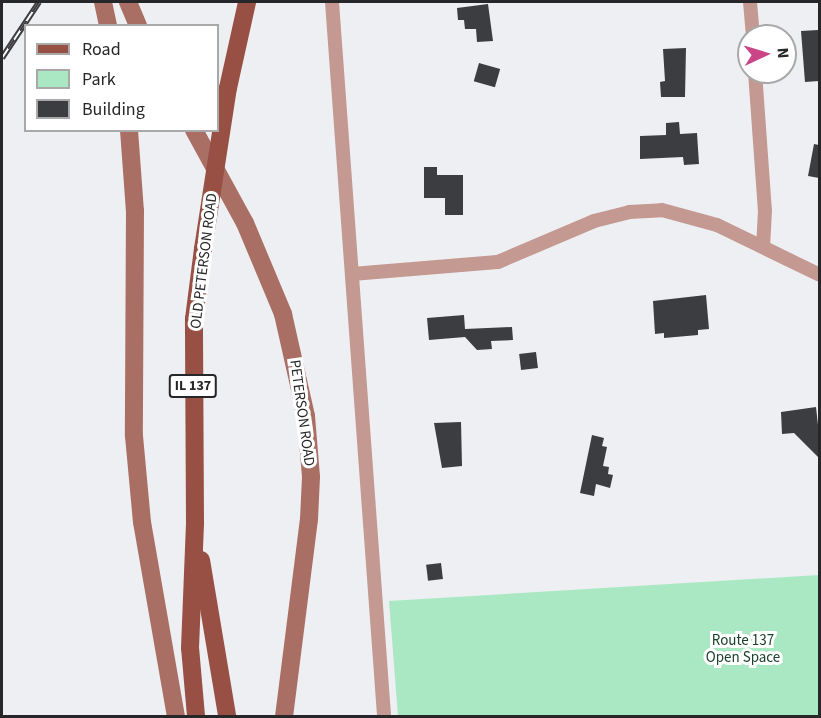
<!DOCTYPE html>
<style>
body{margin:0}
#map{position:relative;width:821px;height:718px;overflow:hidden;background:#eeeff3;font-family:"Source Sans 3",sans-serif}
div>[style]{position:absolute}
.green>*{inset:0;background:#a9e8c2}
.building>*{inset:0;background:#3c3d40;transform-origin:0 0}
.street>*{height:14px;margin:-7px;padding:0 7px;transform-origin:7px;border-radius:7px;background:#c39991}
.secondary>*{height:18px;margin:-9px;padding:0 9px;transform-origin:9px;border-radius:9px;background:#aa6f64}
.primary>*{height:18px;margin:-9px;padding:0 9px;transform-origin:9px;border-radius:9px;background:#975043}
.rail>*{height:6px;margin-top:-3px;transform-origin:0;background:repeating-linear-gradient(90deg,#fff 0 11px,#3d3d40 0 22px);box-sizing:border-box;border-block:2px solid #3d3d40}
.primary-bridge>*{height:18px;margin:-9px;padding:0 9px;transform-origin:9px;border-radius:9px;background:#975043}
span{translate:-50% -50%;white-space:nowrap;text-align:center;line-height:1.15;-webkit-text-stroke:6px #fff;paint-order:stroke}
.shield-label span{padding:2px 4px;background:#fff;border:2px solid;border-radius:4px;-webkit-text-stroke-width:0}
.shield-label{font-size:14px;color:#272729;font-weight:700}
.street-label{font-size:15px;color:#272729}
.park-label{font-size:15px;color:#1a412c}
.frame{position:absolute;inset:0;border:3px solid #272729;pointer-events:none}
.legend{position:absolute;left:24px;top:24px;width:195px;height:108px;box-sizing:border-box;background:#fff;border:2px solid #a9a9a9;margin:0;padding:8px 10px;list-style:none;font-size:18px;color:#272729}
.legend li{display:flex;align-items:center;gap:12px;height:30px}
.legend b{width:30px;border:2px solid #a9a9a9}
.north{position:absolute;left:737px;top:24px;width:60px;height:60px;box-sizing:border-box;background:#fff;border:2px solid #a9a9a9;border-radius:50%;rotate:86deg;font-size:16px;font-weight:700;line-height:24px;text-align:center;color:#272729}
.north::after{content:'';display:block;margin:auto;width:21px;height:27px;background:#ca4587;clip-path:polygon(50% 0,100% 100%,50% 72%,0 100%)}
</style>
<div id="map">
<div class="green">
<div style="clip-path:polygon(819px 575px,819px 716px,398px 716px,389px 601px)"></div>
</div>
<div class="building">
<div style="clip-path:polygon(488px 4px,493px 41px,477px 42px,476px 29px,465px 29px,464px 20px,458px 20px,457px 8px)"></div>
<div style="clip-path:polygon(818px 30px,819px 81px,805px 82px,801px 31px)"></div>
<div style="clip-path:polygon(686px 48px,685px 97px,661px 97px,660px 82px,665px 81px,663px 49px)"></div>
<div style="left:479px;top:63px;width:22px;height:19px;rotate:16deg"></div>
<div style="clip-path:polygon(679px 122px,680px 134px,697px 133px,699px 164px,684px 165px,683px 157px,640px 159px,640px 136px,666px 135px,666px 123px)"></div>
<div style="clip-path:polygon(814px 144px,819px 145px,819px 178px,808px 176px)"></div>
<div style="clip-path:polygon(424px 167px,437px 167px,437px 175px,463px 175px,463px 215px,445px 215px,445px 198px,424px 198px)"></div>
<div style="clip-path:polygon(706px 295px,709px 329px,698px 330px,698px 335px,664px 338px,664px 333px,655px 334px,653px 301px)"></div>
<div style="clip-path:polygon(464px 315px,465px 329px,512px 327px,513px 340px,491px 341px,492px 349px,477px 350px,465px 337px,429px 340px,427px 318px)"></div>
<div style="left:536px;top:352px;width:16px;height:17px;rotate:83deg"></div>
<div style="clip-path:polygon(816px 407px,819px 434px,819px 458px,794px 433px,782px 434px,781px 412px)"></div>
<div style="clip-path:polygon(461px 422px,462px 466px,442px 468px,434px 423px)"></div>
<div style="clip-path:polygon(592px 435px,604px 438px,602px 446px,607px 447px,603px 466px,609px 467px,608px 474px,613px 475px,610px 488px,596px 484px,594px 496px,580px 493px)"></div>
<div style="left:441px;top:563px;width:16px;height:15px;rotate:83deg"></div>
</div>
<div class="street">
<div style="left:332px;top:2px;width:716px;rotate:85.83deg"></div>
<div style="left:750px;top:2px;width:34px;rotate:85deg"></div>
<div style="left:755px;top:72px;width:138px;rotate:85.9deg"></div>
<div style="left:765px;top:210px;width:37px;rotate:93deg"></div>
<div style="left:352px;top:274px;width:146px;rotate:-4.7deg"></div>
<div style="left:498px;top:262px;width:104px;rotate:-23.1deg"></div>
<div style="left:594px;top:221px;width:36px;rotate:-14deg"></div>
<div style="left:629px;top:212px;width:33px;rotate:-3deg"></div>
<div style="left:662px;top:210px;width:57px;rotate:15.3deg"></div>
<div style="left:717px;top:225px;width:114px;rotate:25.9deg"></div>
</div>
<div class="secondary">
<div style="left:103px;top:2px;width:25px;rotate:78deg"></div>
<div style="left:128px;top:2px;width:26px;rotate:67deg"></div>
<div style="left:129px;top:130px;width:81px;rotate:85.8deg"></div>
<div style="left:135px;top:211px;width:225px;rotate:90.3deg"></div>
<div style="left:134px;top:436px;width:86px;rotate:84.7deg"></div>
<div style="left:142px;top:522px;width:197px;rotate:80.1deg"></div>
<div style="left:194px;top:130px;width:106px;rotate:61.3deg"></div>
<div style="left:245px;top:223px;width:99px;rotate:67.3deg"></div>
<div style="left:283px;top:314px;width:105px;rotate:77.3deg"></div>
<div style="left:306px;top:416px;width:61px;rotate:85.3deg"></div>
<div style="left:311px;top:477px;width:42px;rotate:92.7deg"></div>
<div style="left:309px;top:519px;width:199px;rotate:97.2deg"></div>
</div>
<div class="primary">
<div style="left:228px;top:88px;width:88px;rotate:-77.5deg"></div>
<div style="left:201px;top:560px;width:158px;rotate:80.5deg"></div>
<div style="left:196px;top:716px;width:68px;rotate:-95deg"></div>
<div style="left:190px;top:648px;width:125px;rotate:-87.7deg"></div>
<div style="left:195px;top:523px;width:204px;rotate:-90.3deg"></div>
<div style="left:194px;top:319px;width:71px;rotate:-82.7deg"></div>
</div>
<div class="rail">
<div style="left:2px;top:58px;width:67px;rotate:-56.5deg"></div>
</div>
<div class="primary-bridge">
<div style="left:203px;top:249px;width:163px;rotate:-81.2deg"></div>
</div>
<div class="shield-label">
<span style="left:193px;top:386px">IL 137</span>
</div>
<div class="street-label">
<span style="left:204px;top:261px;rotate:-83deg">OLD PETERSON ROAD</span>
<span style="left:302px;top:413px;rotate:82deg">PETERSON ROAD</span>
</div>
<div class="park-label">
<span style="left:743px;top:649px">Route 137<br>Open Space</span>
</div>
<div class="frame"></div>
<ul class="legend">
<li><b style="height:8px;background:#975043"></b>Road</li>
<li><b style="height:16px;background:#a9e8c2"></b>Park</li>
<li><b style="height:16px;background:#3c3d40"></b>Building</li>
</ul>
<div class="north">N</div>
</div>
